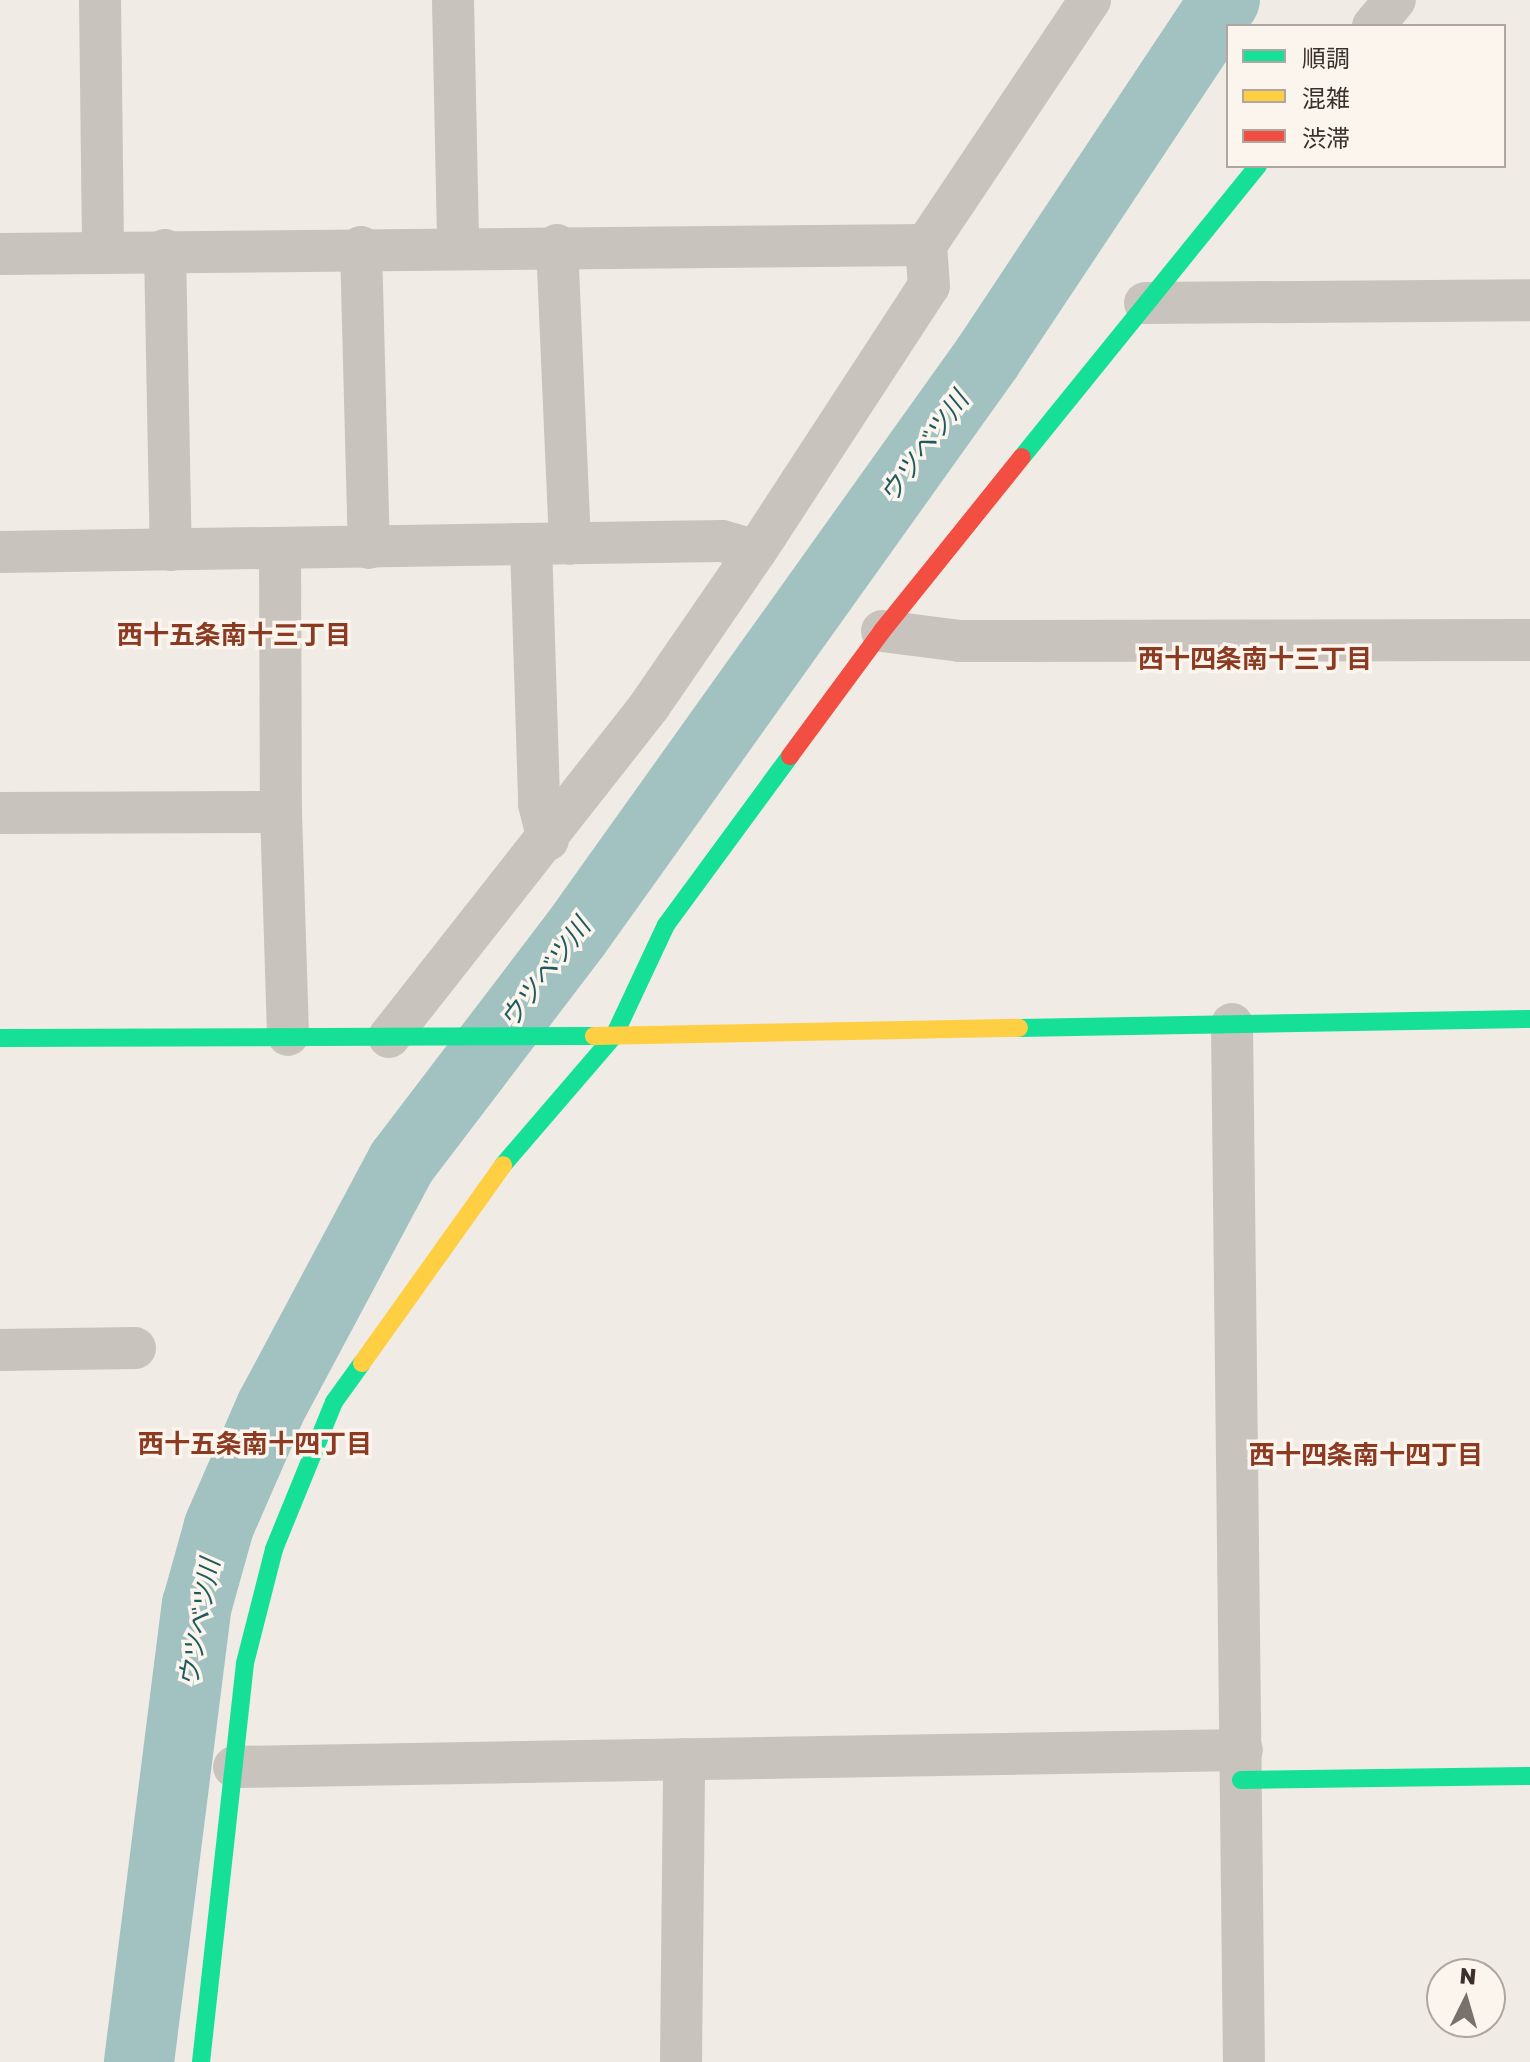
<!DOCTYPE html>
<meta charset="utf-8">
<style>
body{margin:0}
#map{position:relative;width:1530px;height:2062px;overflow:hidden;background:#f0ebe5;font-family:"Golos Text","Noto Sans JP",sans-serif}
div>[style]{position:absolute}
.river>*{height:70px;margin:-35px;padding:0 35px;transform-origin:35px;border-radius:35px;background:#a1c2c1}
.street>*{height:42px;margin:-21px;padding:0 21px;transform-origin:21px;border-radius:21px;background:#c9c3be}
.fast>*{height:18px;margin:-9px;padding:0 9px;transform-origin:9px;border-radius:9px;background:#16e098}
.slow>*{height:18px;margin:-9px;padding:0 9px;transform-origin:9px;border-radius:9px;background:#ffcf43}
.jam>*{height:18px;margin:-9px;padding:0 9px;transform-origin:9px;border-radius:9px;background:#f24e42}
span{translate:-50% -50%;white-space:nowrap;text-align:center;line-height:1.15;-webkit-text-stroke:7px #fbf5ee;paint-order:stroke}
.water-label{font-size:26px;color:#1f5a5e;font-style:italic}
.neighbourhood-label{font-size:26px;color:#8c3b22;font-weight:700}
.legend{position:absolute;left:1226px;top:24px;width:280px;height:144px;box-sizing:border-box;background:#fbf5ee;border:2px solid #aea6a0;margin:0;padding:10px 14px;list-style:none;font-size:24px;color:#3b302b}
.legend li{display:flex;align-items:center;gap:16px;height:40px}
.legend b{width:40px;border:2px solid #aea6a0}
.north{position:absolute;left:1426px;top:1958px;width:80px;height:80px;box-sizing:border-box;background:#fbf5ee;border:2px solid #aea6a0;border-radius:50%;rotate:5deg;font-size:22px;font-weight:700;line-height:32px;text-align:center;color:#3b302b}
.north::after{content:'';display:block;margin:auto;width:28px;height:36px;background:#7a716c;clip-path:polygon(50% 0,100% 100%,50% 72%,0 100%)}
</style>
<div id="map">
<div class="river">
<div style="left:139px;top:2062px;width:461px;rotate:-82.8deg"></div>
<div style="left:197px;top:1605px;width:82px;rotate:-74.4deg"></div>
<div style="left:219px;top:1526px;width:128px;rotate:-66.4deg"></div>
<div style="left:270px;top:1409px;width:280px;rotate:-61.9deg"></div>
<div style="left:402px;top:1162px;width:285px;rotate:-52.7deg"></div>
<div style="left:575px;top:935px;width:709px;rotate:-54.47deg"></div>
<div style="left:987px;top:358px;width:430px;rotate:-56.4deg"></div>
</div>
<div class="street">
<div style="left:100px;top:0;width:251px;rotate:89.3deg"></div>
<div style="left:453px;top:0;width:246px;rotate:88.8deg"></div>
<div style="left:1373px;top:26px;width:34px;rotate:-50deg"></div>
<div style="left:557px;top:245px;width:299px;rotate:87.5deg"></div>
<div style="left:361px;top:247px;width:301px;rotate:88.5deg"></div>
<div style="left:165px;top:250px;width:300px;rotate:88.9deg"></div>
<div style="left:0;top:254px;width:926px;rotate:-0.56deg"></div>
<div style="left:1145px;top:303px;width:385px;rotate:-0.4deg"></div>
<div style="left:531px;top:544px;width:260px;rotate:88.2deg"></div>
<div style="left:539px;top:804px;width:37px;rotate:76deg"></div>
<div style="left:280px;top:549px;width:263px;rotate:89.8deg"></div>
<div style="left:0;top:552px;width:722px;rotate:-0.87deg"></div>
<div style="left:722px;top:541px;width:35px;rotate:16deg"></div>
<div style="left:882px;top:631px;width:79px;rotate:7.3deg"></div>
<div style="left:960px;top:641px;width:570px;rotate:-0.1deg"></div>
<div style="left:0;top:813px;width:281px;rotate:-0.2deg"></div>
<div style="left:281px;top:812px;width:223px;rotate:88.2deg"></div>
<div style="left:1232px;top:1024px;width:1038px;rotate:89.34deg"></div>
<div style="left:389px;top:1037px;width:422px;rotate:-51.8deg"></div>
<div style="left:650px;top:705px;width:187px;rotate:-55.5deg"></div>
<div style="left:756px;top:551px;width:316px;rotate:-56.9deg"></div>
<div style="left:929px;top:286px;width:41px;rotate:-94.2deg"></div>
<div style="left:926px;top:245px;width:295px;rotate:-56.2deg"></div>
<div style="left:0;top:1350px;width:135px;rotate:-0.8deg"></div>
<div style="left:234px;top:1767px;width:1008px;rotate:-0.97deg"></div>
<div style="left:681px;top:2062px;width:303px;rotate:-89.4deg"></div>
</div>
<div class="fast">
<div style="left:1022px;top:457px;width:375px;rotate:-51deg"></div>
<div style="left:1019px;top:1028px;width:511px;rotate:-1.01deg"></div>
<div style="left:0;top:1038px;width:594px;rotate:-0.19deg"></div>
<div style="left:503px;top:1165px;width:170px;rotate:-49.3deg"></div>
<div style="left:614px;top:1036px;width:123px;rotate:-64.9deg"></div>
<div style="left:666px;top:925px;width:210px;rotate:-53.7deg"></div>
<div style="left:1241px;top:1780px;width:289px;rotate:-0.8deg"></div>
<div style="left:201px;top:2062px;width:401px;rotate:-83.7deg"></div>
<div style="left:245px;top:1663px;width:118px;rotate:-75.7deg"></div>
<div style="left:274px;top:1549px;width:159px;rotate:-67.8deg"></div>
<div style="left:334px;top:1402px;width:48px;rotate:-54.3deg"></div>
</div>
<div class="slow">
<div style="left:594px;top:1036px;width:425px;rotate:-1.1deg"></div>
<div style="left:362px;top:1363px;width:243px;rotate:-54.5deg"></div>
</div>
<div class="jam">
<div style="left:790px;top:756px;width:155px;rotate:-53.6deg"></div>
<div style="left:882px;top:631px;width:223px;rotate:-51.2deg"></div>
</div>
<div class="water-label">
<span style="left:924px;top:447px;rotate:-54deg">ウツベツ川</span>
<span style="left:545px;top:973px;rotate:-53deg">ウツベツ川</span>
<span style="left:199px;top:1623px;rotate:-80deg">ウツベツ川</span>
</div>
<div class="neighbourhood-label">
<span style="left:234px;top:635px">西十五条南十三丁目</span>
<span style="left:1255px;top:659px">西十四条南十三丁目</span>
<span style="left:255px;top:1444px">西十五条南十四丁目</span>
<span style="left:1366px;top:1455px">西十四条南十四丁目</span>
</div>
<ul class="legend">
<li><b style="height:10px;background:#16e098"></b>順調</li>
<li><b style="height:10px;background:#ffcf43"></b>混雑</li>
<li><b style="height:10px;background:#f24e42"></b>渋滞</li>
</ul>
<div class="north">N</div>
</div>
